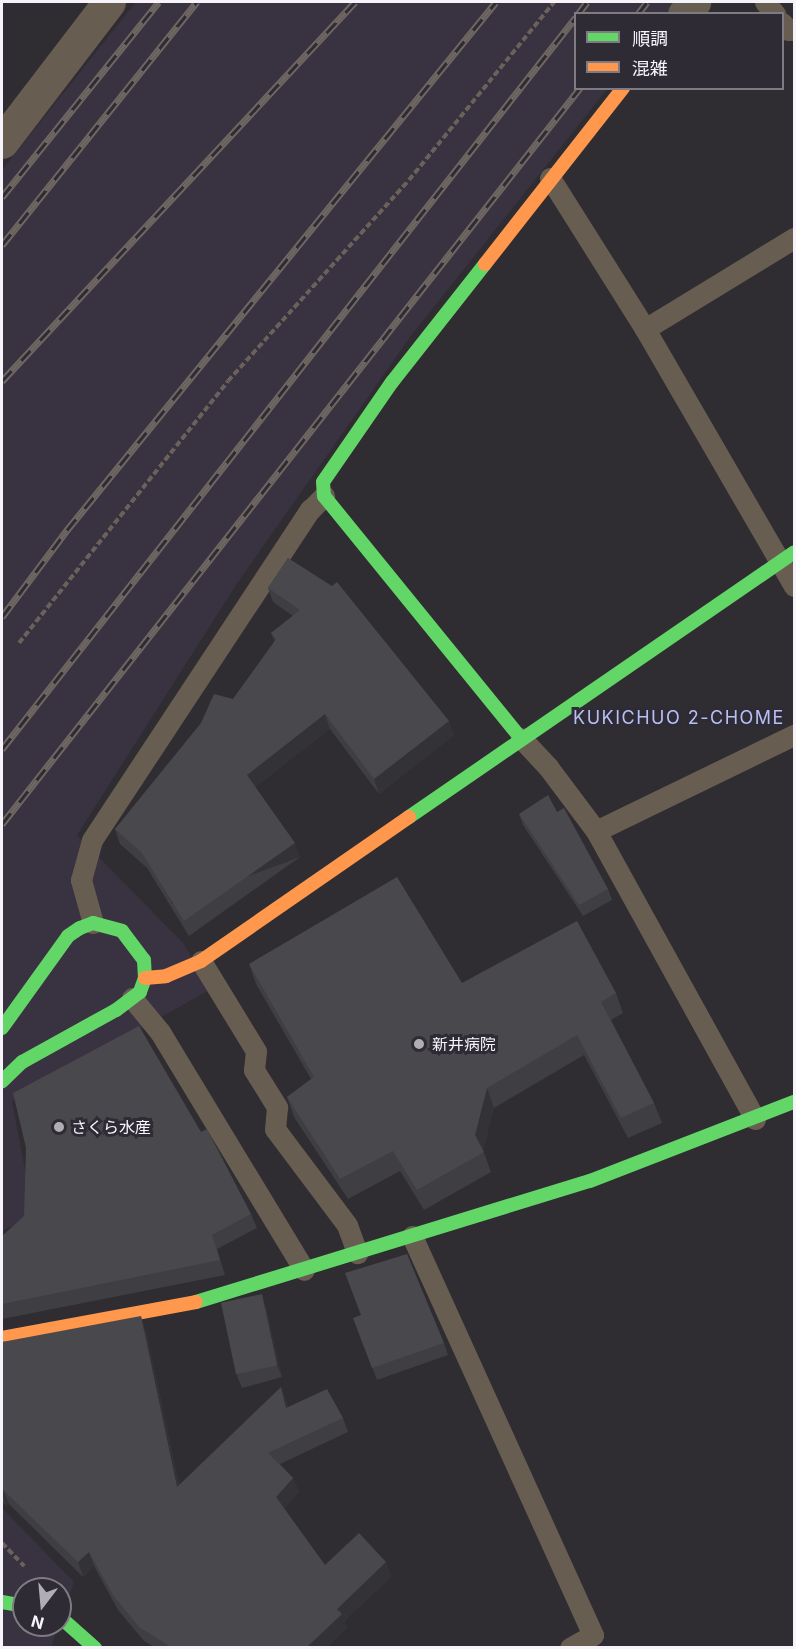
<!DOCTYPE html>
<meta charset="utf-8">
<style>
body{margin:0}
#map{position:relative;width:796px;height:1649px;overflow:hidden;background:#2f2d32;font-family:Inter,"Noto Sans JP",sans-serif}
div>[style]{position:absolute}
.built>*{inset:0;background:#393240}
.path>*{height:4px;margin-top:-2px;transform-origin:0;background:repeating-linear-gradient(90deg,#6a615a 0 6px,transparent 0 9px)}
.lane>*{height:21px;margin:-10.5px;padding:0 10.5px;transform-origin:10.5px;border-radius:10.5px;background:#685d51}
.street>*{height:33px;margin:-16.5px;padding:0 16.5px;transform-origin:16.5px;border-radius:16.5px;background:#685d51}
.fast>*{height:14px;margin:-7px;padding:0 7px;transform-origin:7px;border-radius:7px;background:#63d668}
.slow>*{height:14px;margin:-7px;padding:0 7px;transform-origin:7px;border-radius:7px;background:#ff974d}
.rail>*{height:7px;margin-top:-3.5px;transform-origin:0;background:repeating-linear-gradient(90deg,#2f2b34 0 14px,#6e6761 0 28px);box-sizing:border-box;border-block:2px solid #6e6761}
.wall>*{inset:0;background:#3f3e42}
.shaded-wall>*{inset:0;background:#333236;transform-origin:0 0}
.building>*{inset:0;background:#49484d;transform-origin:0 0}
.dots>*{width:16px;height:16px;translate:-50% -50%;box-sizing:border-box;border:3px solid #2f2b34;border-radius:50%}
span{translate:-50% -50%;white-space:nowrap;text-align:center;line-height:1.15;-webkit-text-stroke:6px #2f2b34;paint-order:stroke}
.poi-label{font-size:16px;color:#f6f3fa}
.left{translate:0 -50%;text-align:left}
.neighbourhood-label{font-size:18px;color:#b7bff7;letter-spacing:1.5px}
.frame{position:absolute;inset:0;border:3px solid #f6f3fa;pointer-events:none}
.legend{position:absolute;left:574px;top:12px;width:210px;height:78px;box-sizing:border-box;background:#2f2b34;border:2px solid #7f7b83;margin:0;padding:8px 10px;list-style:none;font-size:18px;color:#f6f3fa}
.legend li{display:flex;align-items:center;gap:12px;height:30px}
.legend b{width:30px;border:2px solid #7f7b83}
.north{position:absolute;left:12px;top:1577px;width:60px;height:60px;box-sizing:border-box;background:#2f2b34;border:2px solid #7f7b83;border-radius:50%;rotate:196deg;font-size:16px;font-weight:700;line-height:24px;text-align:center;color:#f6f3fa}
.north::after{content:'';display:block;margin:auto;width:21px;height:27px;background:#b0aeb4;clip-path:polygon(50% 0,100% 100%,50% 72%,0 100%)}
</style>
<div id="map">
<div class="built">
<div style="clip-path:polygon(136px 2px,676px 2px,666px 13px,576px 14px,576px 88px,607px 89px,410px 337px,236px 585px,77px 835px,183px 943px,211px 989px,12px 1101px,27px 1180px,26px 1220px,2px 1231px,2px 170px)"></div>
<div style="clip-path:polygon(evenodd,2px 1508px,74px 1582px,51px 1647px,2px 1647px,2px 1508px,24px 1589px,60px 1589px,60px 1625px,24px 1625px,24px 1589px)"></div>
</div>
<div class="path">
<div style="left:19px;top:643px;width:335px;rotate:-51.4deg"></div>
<div style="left:228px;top:381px;width:270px;rotate:-48deg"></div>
<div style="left:409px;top:180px;width:230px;rotate:-50.8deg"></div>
<div style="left:2px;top:1543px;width:32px;rotate:46deg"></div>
</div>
<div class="lane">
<div style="left:765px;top:2px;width:16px;rotate:50deg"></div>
<div style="left:782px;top:23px;width:9px;rotate:49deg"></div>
<div style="left:788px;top:30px;width:6px"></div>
<div style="left:550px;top:178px;width:178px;rotate:57.8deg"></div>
<div style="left:645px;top:329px;width:297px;rotate:59.9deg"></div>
<div style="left:645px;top:329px;width:175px;rotate:-31.4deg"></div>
<div style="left:521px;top:738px;width:40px;rotate:47deg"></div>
<div style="left:548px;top:767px;width:80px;rotate:53.1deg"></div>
<div style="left:596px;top:831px;width:329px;rotate:61.1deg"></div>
<div style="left:596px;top:831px;width:220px;rotate:-25.9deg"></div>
<div style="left:93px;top:923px;width:45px;rotate:-105.6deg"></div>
<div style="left:81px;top:880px;width:41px;rotate:-74.6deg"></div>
<div style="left:92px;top:840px;width:396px;rotate:-56.6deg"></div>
<div style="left:310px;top:510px;width:20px;rotate:-45deg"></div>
<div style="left:201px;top:961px;width:105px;rotate:58.6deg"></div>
<div style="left:256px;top:1051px;width:19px;rotate:96deg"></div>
<div style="left:254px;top:1070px;width:44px;rotate:58.1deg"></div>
<div style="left:277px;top:1107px;width:22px;rotate:95deg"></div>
<div style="left:275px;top:1129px;width:120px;rotate:53.1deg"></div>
<div style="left:347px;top:1225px;width:30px;rotate:70deg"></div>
<div style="left:132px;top:998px;width:44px;rotate:50.5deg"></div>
<div style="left:160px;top:1032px;width:278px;rotate:58.8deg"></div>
<div style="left:412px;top:1236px;width:438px;rotate:65.6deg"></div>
<div style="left:593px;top:1635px;width:26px;rotate:151deg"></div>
</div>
<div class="street">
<div style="left:684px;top:14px;width:16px;rotate:-50deg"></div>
<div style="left:2px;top:142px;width:176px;rotate:-52.6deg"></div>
</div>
<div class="fast">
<div style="left:485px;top:264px;width:150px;rotate:128.2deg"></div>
<div style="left:392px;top:382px;width:121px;rotate:124.6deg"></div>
<div style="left:323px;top:482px;width:14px;rotate:86deg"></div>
<div style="left:324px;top:496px;width:312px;rotate:50.9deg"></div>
<div style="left:409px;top:817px;width:467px;rotate:-34.5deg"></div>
<div style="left:2px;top:1028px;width:113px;rotate:-54.3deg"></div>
<div style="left:68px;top:936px;width:14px;rotate:-34deg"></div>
<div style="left:80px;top:928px;width:14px;rotate:-21deg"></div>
<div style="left:93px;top:923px;width:30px;rotate:15deg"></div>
<div style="left:122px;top:931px;width:36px;rotate:53deg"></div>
<div style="left:144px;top:960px;width:18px;rotate:87deg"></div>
<div style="left:145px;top:978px;width:15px;rotate:110deg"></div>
<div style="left:140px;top:992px;width:30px;rotate:143deg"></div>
<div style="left:116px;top:1010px;width:107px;rotate:151deg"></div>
<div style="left:22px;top:1062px;width:28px;rotate:136deg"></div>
<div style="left:196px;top:1302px;width:412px;rotate:-17.1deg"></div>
<div style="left:590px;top:1181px;width:219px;rotate:-21.2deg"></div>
<div style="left:2px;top:1602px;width:22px;rotate:10deg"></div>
<div style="left:60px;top:1617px;width:47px;rotate:41.5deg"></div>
</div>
<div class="slow">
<div style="left:485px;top:264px;width:224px;rotate:-51.9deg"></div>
<div style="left:145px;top:978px;width:21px;rotate:-5deg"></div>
<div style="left:166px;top:976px;width:38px;rotate:-23deg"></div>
<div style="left:201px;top:961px;width:253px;rotate:-34.7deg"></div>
<div style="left:2px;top:1338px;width:197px;rotate:-10.5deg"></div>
</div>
<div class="rail">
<div style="left:578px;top:14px;width:15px;rotate:-53deg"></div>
<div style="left:638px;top:14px;width:15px;rotate:-53deg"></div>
<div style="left:2px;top:197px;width:250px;rotate:-51.2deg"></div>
<div style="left:2px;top:245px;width:312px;rotate:-51.3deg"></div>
<div style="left:2px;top:381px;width:518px;rotate:-47.03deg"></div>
<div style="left:2px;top:617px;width:109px;rotate:-53.2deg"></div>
<div style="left:67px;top:530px;width:680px;rotate:-50.91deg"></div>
<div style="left:2px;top:749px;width:930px;rotate:-51.9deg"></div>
<div style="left:2px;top:824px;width:936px;rotate:-51.86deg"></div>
</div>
<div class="wall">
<div style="clip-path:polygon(288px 558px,454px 735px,379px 794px,330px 729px,255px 787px,300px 857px,189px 936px,147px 868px,120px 844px,115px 829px,233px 699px,275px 642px,271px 633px,293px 616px,273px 602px,268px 588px)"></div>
<div style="clip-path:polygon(557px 812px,608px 889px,612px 900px,583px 916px,523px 825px,519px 814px)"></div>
<div style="clip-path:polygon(249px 964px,462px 983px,616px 993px,623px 1013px,611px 1020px,654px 1103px,662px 1123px,628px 1138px,584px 1055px,494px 1108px,483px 1150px,491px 1172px,424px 1210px,400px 1171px,348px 1199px,294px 1117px,287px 1097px,311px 1079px,256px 984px)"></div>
<div style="clip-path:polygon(201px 1132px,251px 1214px,257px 1228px,217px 1249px,225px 1275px,2px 1319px,2px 1236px)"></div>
<div style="clip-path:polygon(266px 1307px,282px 1377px,242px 1388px,237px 1376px)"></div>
<div style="clip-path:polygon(353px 1318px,444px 1343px,448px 1355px,377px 1380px)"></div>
<div style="clip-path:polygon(146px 1331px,179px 1485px,287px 1401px,288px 1407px,343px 1418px,348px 1432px,280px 1464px,293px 1478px,299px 1492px,284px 1509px,325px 1565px,386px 1562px,391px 1577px,344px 1621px,347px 1628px,327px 1647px,154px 1647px,144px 1641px,118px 1610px,94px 1566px,83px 1577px,9px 1504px,6px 1506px,2px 1501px,2px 1342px)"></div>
</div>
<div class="shaded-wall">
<div style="clip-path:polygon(325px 714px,330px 729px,252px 789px,247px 775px)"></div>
<div style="clip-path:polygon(449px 721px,454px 735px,379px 794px,374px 779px)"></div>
<div style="left:295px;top:843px;width:15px;height:136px;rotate:70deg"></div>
<div style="clip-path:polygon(487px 1088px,494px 1108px,483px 1153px,475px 1135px)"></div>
<div style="clip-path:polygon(262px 1294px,266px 1307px,282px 1377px,277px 1365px)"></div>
<div style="clip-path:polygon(141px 1316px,146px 1331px,182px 1501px,177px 1487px)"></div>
<div style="clip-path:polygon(281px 1387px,287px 1401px,291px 1422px,286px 1408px)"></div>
<div style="clip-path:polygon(293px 1478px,299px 1492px,281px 1512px,276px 1497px)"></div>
<div style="clip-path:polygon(3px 1490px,9px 1504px,6px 1506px,2px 1493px,2px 1491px)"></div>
<div style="clip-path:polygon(89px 1552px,94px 1566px,83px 1577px,78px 1562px)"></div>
<div style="clip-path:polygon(386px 1562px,391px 1577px,344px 1621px,347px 1628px,327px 1647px,307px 1647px,337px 1609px)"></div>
</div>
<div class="building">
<div style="clip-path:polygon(288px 558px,332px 586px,337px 582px,449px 721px,374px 779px,325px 714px,247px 775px,295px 843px,184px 921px,142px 853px,115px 829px,201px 723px,214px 694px,233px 699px,276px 639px,271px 633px,300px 610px,268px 588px)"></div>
<div style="clip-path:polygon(548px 795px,557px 812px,564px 808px,608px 889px,579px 905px,519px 814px)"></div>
<div style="clip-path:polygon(397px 877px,462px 983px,577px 921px,616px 993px,601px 1002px,654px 1103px,621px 1118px,577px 1035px,487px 1088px,475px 1135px,484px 1152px,417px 1190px,393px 1151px,340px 1179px,287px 1097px,314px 1077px,249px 964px)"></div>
<div style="clip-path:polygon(139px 1026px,201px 1132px,207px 1129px,251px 1214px,212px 1235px,220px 1260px,2px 1304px,2px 1236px,24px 1216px,26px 1148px,13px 1093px)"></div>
<div style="clip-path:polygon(407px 1254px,444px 1343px,372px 1368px,353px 1318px,361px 1315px,345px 1273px)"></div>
<div style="left:262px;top:1294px;width:73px;height:42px;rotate:78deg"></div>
<div style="clip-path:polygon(141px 1316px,177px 1487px,281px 1387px,286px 1408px,327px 1389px,343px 1418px,268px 1453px,293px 1478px,276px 1497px,325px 1565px,359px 1533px,386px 1562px,337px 1609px,342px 1614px,307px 1647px,171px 1647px,139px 1627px,113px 1595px,89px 1552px,78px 1562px,3px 1490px,2px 1491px,2px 1342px)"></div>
</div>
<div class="dots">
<div style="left:419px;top:1044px;background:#b0aeb4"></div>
<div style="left:59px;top:1127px;background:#b0aeb4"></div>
</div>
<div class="poi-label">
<span class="left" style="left:432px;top:1044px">新井病院</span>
<span class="left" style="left:71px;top:1127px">さくら水産</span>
</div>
<div class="neighbourhood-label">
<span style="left:679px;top:718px">KUKICHUO 2-CHOME</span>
</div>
<div class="frame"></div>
<ul class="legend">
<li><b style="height:8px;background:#63d668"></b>順調</li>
<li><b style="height:8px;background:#ff974d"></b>混雑</li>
</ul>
<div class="north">N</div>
</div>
